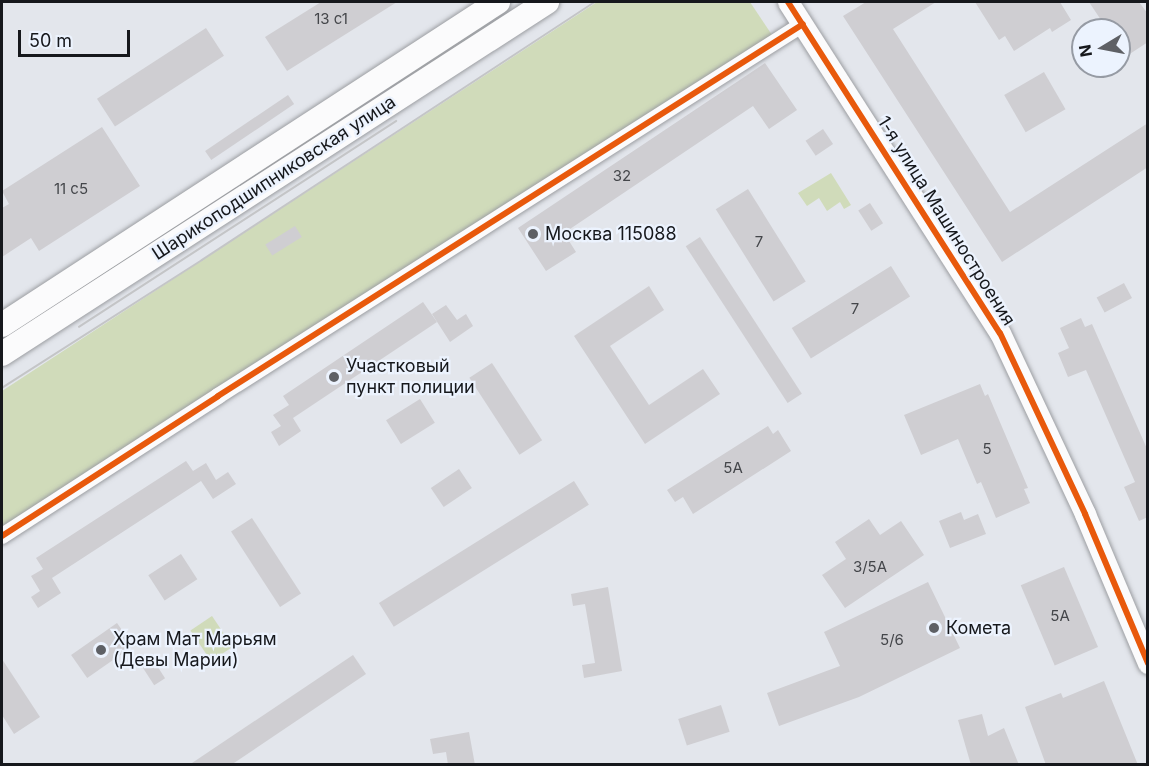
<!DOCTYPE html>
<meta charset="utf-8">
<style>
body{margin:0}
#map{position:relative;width:1149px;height:766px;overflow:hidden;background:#e3e6ec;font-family:Inter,sans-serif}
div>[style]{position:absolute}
.green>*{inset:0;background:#d0dbba;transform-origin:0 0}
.building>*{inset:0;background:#cfced2;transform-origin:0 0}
.roads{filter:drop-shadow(0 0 2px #9c9ea2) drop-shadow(0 0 2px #9c9ea2)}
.minor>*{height:16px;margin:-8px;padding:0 8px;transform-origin:8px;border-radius:8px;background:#fbfbfc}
.tertiary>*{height:21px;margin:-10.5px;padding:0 10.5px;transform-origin:10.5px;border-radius:10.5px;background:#fbfbfc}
.secondary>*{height:24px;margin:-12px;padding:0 12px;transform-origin:12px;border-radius:12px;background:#fbfbfc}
.tram>*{height:1.5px;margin:-0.75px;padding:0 0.75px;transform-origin:0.75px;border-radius:0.75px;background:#c4c5c7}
.cycleway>*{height:6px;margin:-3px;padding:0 3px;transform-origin:3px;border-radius:3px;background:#e8590c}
.dots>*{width:16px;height:16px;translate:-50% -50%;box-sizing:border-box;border:3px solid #ecf3fe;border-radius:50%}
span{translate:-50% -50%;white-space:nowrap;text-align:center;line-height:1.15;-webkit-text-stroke:4.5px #ecf3fe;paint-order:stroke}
.number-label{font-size:15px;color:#44464a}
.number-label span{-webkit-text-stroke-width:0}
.street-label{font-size:18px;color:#16181c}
.poi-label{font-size:18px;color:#16181c}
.left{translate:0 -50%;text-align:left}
.frame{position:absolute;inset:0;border:3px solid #16181c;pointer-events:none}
.north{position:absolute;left:1071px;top:18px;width:60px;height:60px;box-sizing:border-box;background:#ecf3fe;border:2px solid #969ba4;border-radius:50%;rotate:260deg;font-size:16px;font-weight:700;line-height:24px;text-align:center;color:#16181c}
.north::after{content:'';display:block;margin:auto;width:21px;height:27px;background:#5e6065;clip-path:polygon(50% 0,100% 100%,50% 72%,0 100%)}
.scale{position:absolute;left:18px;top:30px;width:112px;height:27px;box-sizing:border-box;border:3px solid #16181c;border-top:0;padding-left:8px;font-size:18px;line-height:21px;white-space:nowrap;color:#16181c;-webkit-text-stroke:4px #ecf3fe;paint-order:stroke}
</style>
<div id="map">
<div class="green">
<div style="clip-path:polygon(597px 2px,750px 2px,774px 38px,2px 530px,2px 391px)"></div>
<div style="clip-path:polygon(831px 173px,851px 205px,844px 209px,840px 202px,827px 211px,819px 198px,807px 206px,798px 193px)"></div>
<div style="left:212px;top:616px;width:37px;height:26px;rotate:56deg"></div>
</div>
<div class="building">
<div style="clip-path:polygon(321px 2px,397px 2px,287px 71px,265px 37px)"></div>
<div style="clip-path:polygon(866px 2px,936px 2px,893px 29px,1010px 212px,1148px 123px,1148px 167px,1002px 262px,843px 16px)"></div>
<div style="clip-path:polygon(975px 2px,1060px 2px,1071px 20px,1052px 32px,1050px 28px,1014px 51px,1005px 36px,999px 40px)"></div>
<div style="clip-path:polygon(1089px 2px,1139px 2px,1148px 14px,1148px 42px,1119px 61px,1119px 30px,1103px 30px,1098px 22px,1101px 20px)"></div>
<div style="left:206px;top:28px;width:33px;height:130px;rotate:57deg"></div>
<div style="clip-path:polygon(765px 63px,797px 110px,769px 129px,753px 106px,564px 233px,576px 252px,546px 271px,518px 228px)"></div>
<div style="left:1044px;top:72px;width:43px;height:46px;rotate:60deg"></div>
<div style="left:288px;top:95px;width:11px;height:100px;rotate:56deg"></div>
<div style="clip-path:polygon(102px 127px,140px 186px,39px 251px,31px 238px,2px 257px,2px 208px,9px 204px,2px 191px)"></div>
<div style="left:823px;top:129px;width:18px;height:21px;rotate:56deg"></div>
<div style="left:748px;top:189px;width:109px;height:38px;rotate:58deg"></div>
<div style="left:870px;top:203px;width:24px;height:14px;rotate:57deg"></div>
<div style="left:295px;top:226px;width:13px;height:35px;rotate:58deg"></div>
<div style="left:700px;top:237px;width:187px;height:17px;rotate:57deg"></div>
<div style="left:891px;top:266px;width:36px;height:117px;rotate:58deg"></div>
<div style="left:1124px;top:283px;width:17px;height:31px;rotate:62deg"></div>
<div style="clip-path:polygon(649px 286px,664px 310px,610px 346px,649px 405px,703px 369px,720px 394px,645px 444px,574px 336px)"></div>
<div style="clip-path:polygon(423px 302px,437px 322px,293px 418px,301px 431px,279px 446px,271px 432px,281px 426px,273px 415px,289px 405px,283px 396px)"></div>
<div style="clip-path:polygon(446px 305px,457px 320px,466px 314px,473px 326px,450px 342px,432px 314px)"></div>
<div style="clip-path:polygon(1081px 318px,1085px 327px,1092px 324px,1148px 451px,1148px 517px,1139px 521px,1124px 487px,1135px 482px,1086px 370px,1068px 377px,1058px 353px,1069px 348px,1060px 328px)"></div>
<div style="left:492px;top:363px;width:92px;height:27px;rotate:57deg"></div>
<div style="clip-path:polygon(980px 384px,985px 396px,988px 394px,1028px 488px,1024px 489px,1030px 503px,996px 518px,981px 482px,977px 484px,958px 439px,921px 455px,904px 415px)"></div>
<div style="left:420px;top:399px;width:28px;height:40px;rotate:58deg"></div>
<div style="clip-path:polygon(768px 426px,773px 434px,778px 430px,791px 451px,693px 514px,683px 497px,675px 502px,667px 490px)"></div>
<div style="clip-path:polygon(186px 461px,193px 471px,206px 463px,216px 480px,228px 472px,236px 484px,213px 499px,201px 481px,52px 578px,61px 593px,38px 608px,31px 597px,40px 591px,31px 576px,43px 569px,36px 558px)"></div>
<div style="left:459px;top:469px;width:23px;height:34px;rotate:56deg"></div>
<div style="left:574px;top:481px;width:28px;height:230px;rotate:58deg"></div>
<div style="clip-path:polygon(961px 512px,964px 520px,978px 514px,986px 534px,950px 548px,939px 521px)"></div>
<div style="left:252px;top:518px;width:90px;height:25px;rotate:57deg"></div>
<div style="clip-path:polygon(869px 519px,880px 535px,901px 521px,924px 555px,845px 608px,822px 575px,846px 559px,835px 542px)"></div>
<div style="left:181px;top:554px;width:30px;height:39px;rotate:57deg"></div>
<div style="left:1064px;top:567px;width:87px;height:47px;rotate:67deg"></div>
<div style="clip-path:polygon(928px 582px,960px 648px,859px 697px,779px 726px,767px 693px,840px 666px,824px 632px)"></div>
<div style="clip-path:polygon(608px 587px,622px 671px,584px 678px,582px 665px,595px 663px,585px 604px,573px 606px,571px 594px)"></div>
<div style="left:117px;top:623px;width:28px;height:56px;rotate:55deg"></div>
<div style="clip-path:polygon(353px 655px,366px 674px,231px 765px,189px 765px)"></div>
<div style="left:152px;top:658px;width:24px;height:13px;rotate:57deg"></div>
<div style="clip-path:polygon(2px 659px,40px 717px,14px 734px,2px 715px)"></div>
<div style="clip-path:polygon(1104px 681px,1138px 765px,1046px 765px,1025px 707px,1061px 693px,1063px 698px)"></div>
<div style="left:721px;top:705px;width:28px;height:45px;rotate:72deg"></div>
<div style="clip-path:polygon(982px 714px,988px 736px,1004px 728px,1019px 765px,971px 765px,958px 720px)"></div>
<div style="clip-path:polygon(469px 732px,475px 765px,448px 765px,446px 752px,433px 754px,430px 739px)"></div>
</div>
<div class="roads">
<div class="minor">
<div style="left:2px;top:536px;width:257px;rotate:-32.9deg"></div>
<div style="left:218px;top:396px;width:693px;rotate:-32.45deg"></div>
</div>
<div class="tertiary">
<div style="left:788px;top:2px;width:393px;rotate:57.4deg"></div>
<div style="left:1000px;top:333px;width:200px;rotate:64.8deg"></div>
<div style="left:1085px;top:514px;width:162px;rotate:67.1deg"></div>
</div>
<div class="secondary">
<div style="left:2px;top:325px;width:592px;rotate:-33.07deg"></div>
<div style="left:2px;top:354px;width:649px;rotate:-32.86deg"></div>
</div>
</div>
<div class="tram">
<div style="left:79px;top:327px;width:378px;rotate:-33deg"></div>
<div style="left:2px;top:388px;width:237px;rotate:-32.6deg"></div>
<div style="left:202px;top:260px;width:470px;rotate:-33.3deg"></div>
</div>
<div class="cycleway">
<div style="left:788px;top:2px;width:393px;rotate:57.4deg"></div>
<div style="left:1000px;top:333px;width:200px;rotate:64.8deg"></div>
<div style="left:1085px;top:514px;width:162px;rotate:67.1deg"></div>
<div style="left:2px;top:536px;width:257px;rotate:-32.9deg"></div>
<div style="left:218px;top:396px;width:693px;rotate:-32.45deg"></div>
</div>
<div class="dots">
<div style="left:533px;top:234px;background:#5e6065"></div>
<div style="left:334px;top:377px;background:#5e6065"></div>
<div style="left:934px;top:628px;background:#5e6065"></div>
<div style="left:101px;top:650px;background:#5e6065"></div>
</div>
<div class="number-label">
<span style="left:331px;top:19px">13 с1</span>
<span style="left:622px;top:176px">32</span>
<span style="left:71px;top:189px">11 с5</span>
<span style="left:759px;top:242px">7</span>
<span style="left:855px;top:309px">7</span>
<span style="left:987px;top:449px">5</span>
<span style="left:733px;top:468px">5А</span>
<span style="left:870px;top:567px">3/5А</span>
<span style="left:1060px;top:616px">5А</span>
<span style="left:892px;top:640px">5/6</span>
</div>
<div class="street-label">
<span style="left:274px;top:178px;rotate:-33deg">Шарикоподшипниковская улица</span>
<span style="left:946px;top:221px;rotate:58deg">1-я улица Машиностроения</span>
</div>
<div class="poi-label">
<span class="left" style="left:545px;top:234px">Москва 115088</span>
<span class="left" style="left:346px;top:377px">Участковый<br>пункт полиции</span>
<span class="left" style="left:946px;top:628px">Комета</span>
<span class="left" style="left:113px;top:650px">Храм Мат Марьям<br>(Девы Марии)</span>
</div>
<div class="frame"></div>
<div class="north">N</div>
<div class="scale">50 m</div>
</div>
